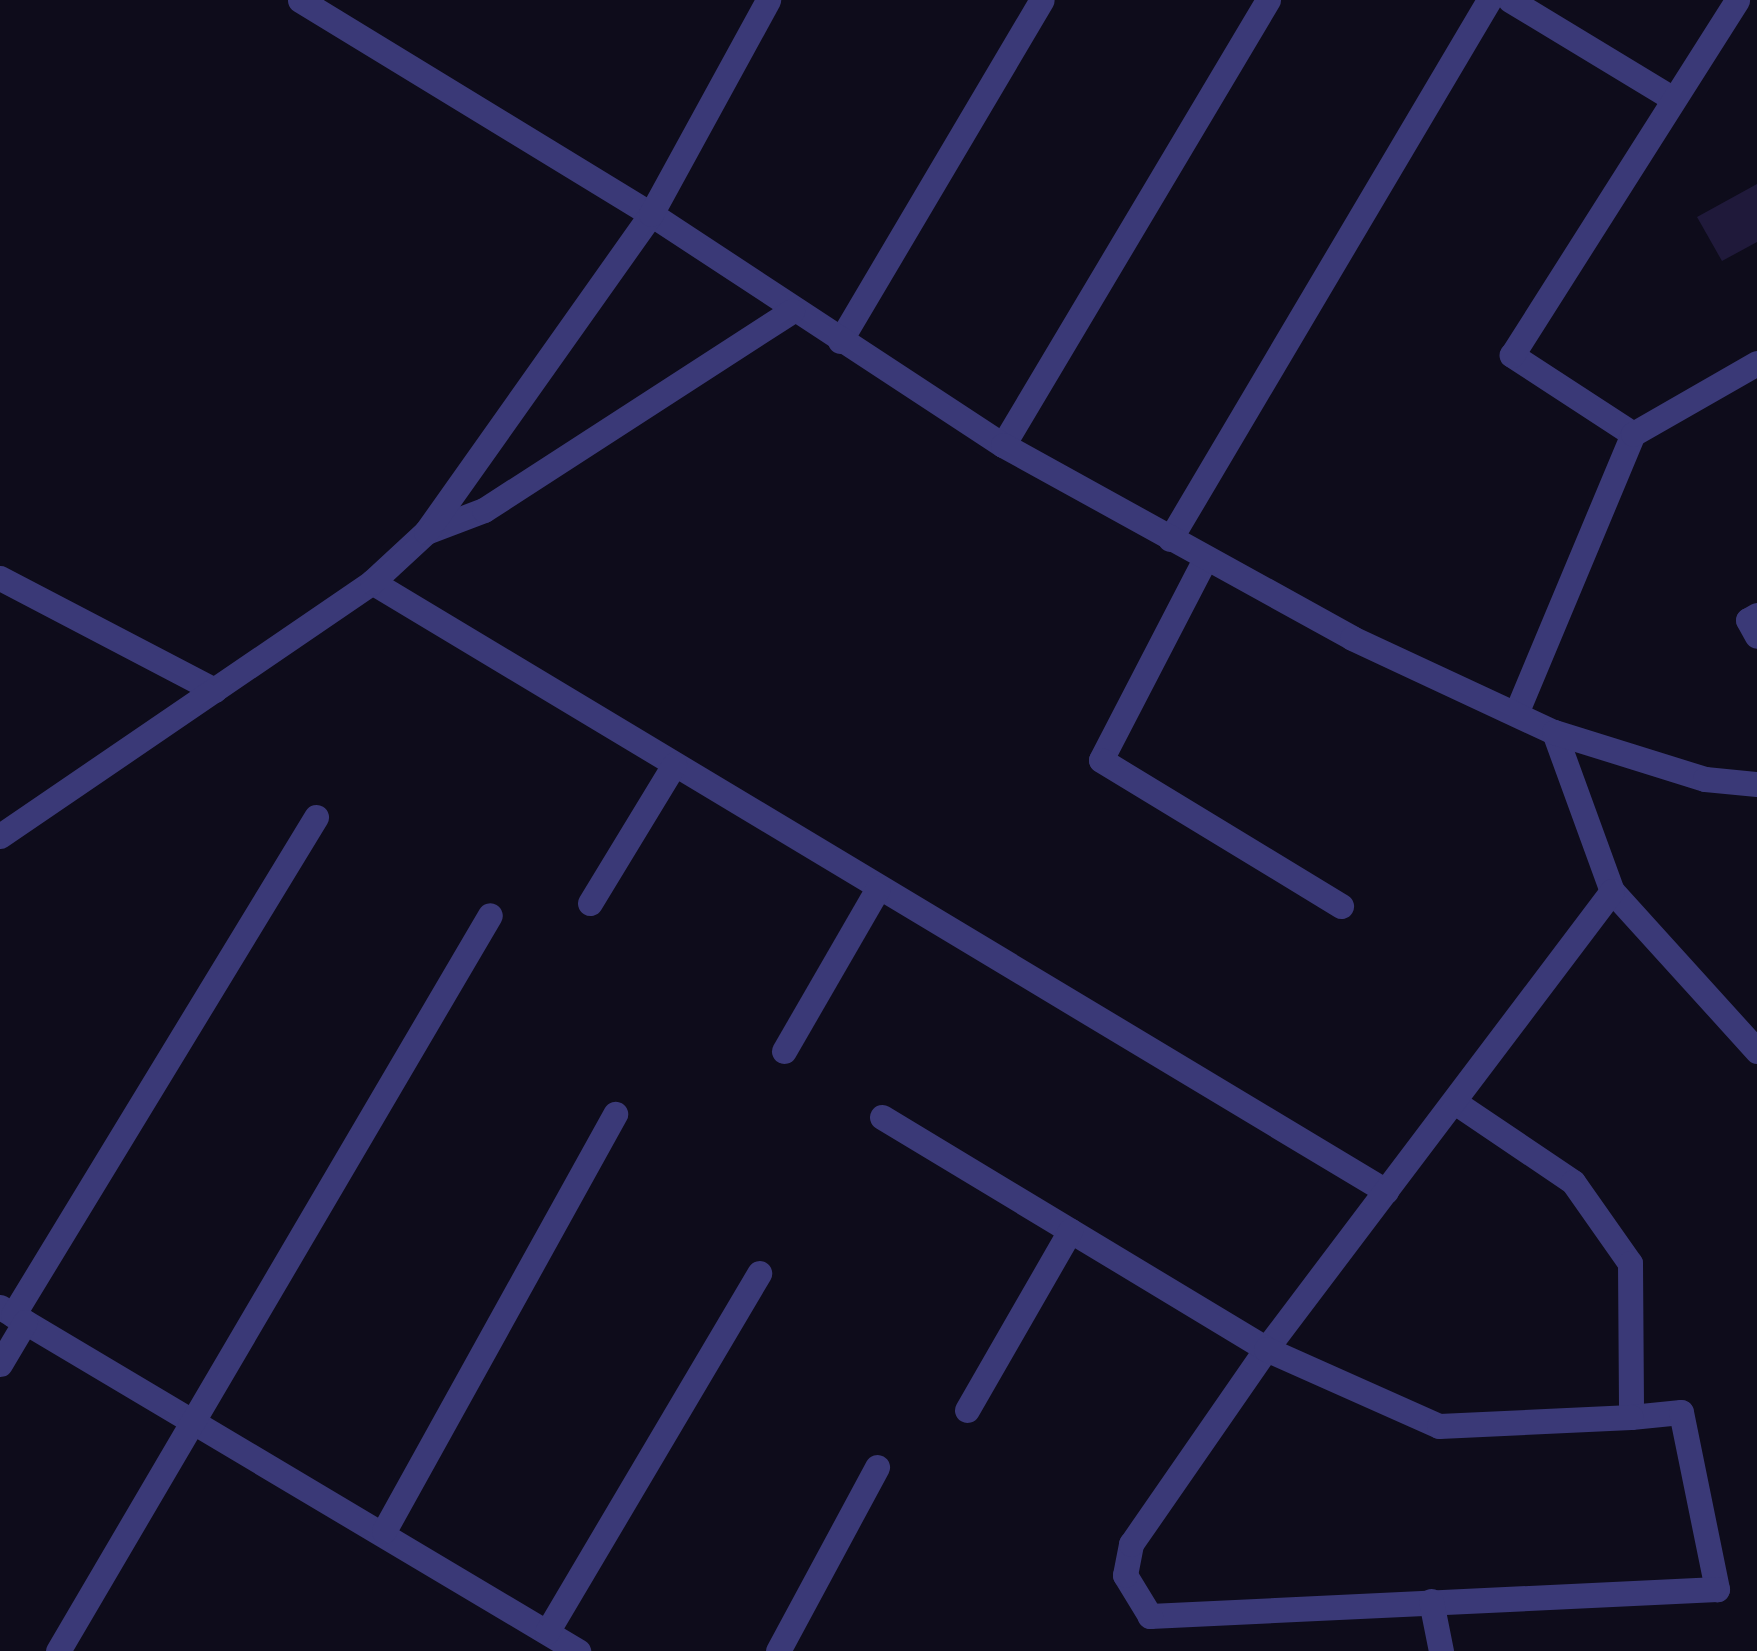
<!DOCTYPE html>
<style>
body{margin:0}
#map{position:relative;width:1757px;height:1651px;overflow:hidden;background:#0e0c1b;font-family:"Fira Sans",sans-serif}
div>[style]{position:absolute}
.building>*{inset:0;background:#1f193a}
.minor>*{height:25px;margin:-12.5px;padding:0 12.5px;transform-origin:12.5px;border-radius:12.5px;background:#3a3977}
.tertiary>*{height:25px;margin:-12.5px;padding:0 12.5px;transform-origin:12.5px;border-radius:12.5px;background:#3a3977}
span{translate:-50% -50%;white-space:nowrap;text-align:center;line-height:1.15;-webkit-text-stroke:8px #0e0c1b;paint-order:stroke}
</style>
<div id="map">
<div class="building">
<div style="clip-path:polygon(1757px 184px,1757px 242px,1722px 261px,1697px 217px)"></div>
</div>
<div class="minor">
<div style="left:1510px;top:0;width:187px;rotate:31.2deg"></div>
<div style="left:840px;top:341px;width:396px;rotate:-59.4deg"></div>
<div style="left:1633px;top:434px;width:145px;rotate:-146.9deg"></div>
<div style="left:1512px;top:355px;width:420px;rotate:-57.6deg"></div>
<div style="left:1003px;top:445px;width:518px;rotate:-59.23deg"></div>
<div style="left:1170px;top:539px;width:626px;rotate:-59.38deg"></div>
<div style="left:1205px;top:559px;width:226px;rotate:117.4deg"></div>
<div style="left:1101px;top:760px;width:281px;rotate:31.3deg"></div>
<div style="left:0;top:578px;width:242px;rotate:27.6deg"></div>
<div style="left:372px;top:582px;width:1183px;rotate:30.99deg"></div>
<div style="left:1757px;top:615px;width:10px;rotate:151deg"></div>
<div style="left:1748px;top:620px;width:18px;rotate:61deg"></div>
<div style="left:1517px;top:711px;width:300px;rotate:-67.3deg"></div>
<div style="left:1633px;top:434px;width:143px;rotate:-29.8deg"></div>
<div style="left:1554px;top:732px;width:169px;rotate:70deg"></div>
<div style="left:1612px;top:891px;width:216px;rotate:47.8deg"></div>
<div style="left:590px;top:903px;width:162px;rotate:-58.7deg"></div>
<div style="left:784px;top:1051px;width:188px;rotate:-60deg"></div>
<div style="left:1456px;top:1103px;width:141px;rotate:34deg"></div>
<div style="left:1573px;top:1182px;width:99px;rotate:54.9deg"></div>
<div style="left:1630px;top:1263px;width:154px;rotate:89.6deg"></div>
<div style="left:1631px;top:1417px;width:50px;rotate:-5.7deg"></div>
<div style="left:1681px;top:1412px;width:181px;rotate:78.5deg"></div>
<div style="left:1717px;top:1589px;width:568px;rotate:177.27deg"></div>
<div style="left:1150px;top:1616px;width:48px;rotate:-121.4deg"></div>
<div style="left:1125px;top:1575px;width:32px;rotate:-79deg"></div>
<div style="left:1131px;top:1544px;width:237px;rotate:-55.3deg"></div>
<div style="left:1266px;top:1349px;width:574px;rotate:-52.93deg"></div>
<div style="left:882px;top:1117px;width:449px;rotate:31.1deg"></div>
<div style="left:1266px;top:1349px;width:189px;rotate:24deg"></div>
<div style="left:1439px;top:1426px;width:192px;rotate:-2.7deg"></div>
<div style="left:0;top:1307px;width:673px;rotate:30.76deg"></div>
<div style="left:13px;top:1315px;width:583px;rotate:-58.68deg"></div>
<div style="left:0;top:1364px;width:49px;rotate:-59.2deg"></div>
<div style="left:967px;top:1410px;width:207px;rotate:-60.1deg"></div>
<div style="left:384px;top:1531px;width:477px;rotate:-61deg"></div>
<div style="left:1431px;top:1601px;width:51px;rotate:78.7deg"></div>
<div style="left:547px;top:1632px;width:417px;rotate:-59.4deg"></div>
<div style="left:58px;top:1651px;width:853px;rotate:-59.59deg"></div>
<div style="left:778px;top:1651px;width:209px;rotate:-61.7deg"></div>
</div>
<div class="tertiary">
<div style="left:300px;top:0;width:411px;rotate:31.4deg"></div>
<div style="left:651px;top:214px;width:421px;rotate:33.3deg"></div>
<div style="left:1003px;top:445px;width:399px;rotate:28.9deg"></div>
<div style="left:1352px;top:638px;width:223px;rotate:25deg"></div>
<div style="left:1554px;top:732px;width:158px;rotate:17.3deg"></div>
<div style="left:1705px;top:779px;width:52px;rotate:5.5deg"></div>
<div style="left:426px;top:532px;width:62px;rotate:-20.8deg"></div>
<div style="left:484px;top:510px;width:367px;rotate:-32.9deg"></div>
<div style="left:0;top:836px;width:450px;rotate:-34.3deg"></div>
<div style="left:372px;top:582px;width:74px;rotate:-42.8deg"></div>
<div style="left:426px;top:532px;width:390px;rotate:-54.7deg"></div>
<div style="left:651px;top:214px;width:244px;rotate:-61.3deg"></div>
</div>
</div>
